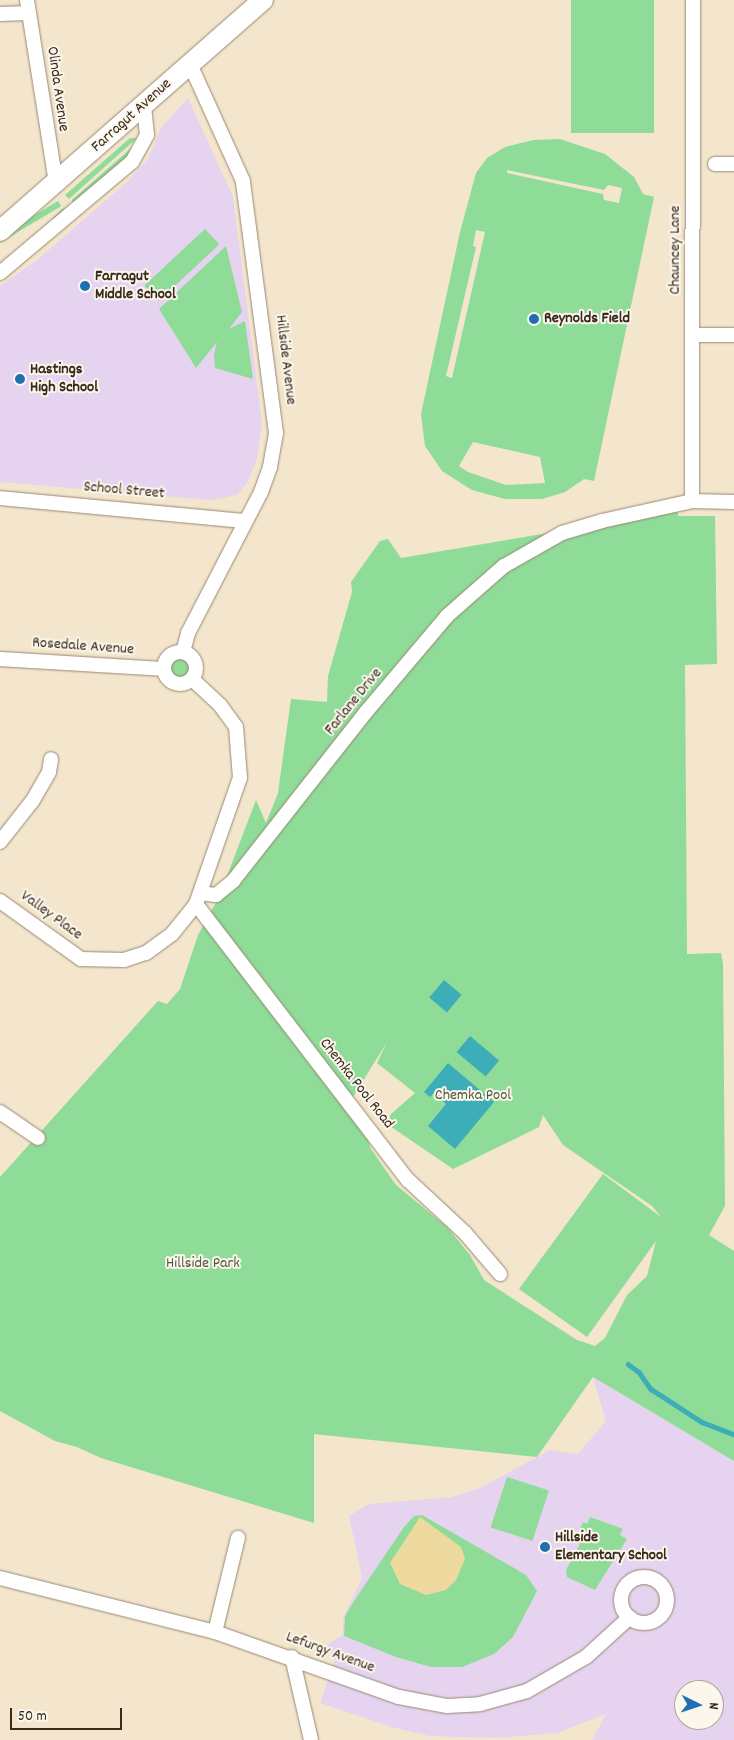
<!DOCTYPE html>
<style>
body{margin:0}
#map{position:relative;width:734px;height:1740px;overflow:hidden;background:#f3e6cc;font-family:Dekko,sans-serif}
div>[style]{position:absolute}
.built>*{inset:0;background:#e6d3f0}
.green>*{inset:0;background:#8fdb98;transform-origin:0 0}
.round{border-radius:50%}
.sand>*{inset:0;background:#eeda9e}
.water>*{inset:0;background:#3dadb7;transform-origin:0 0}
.stream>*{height:4.5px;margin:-2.25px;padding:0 2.25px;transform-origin:2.25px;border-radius:2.25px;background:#3dadb7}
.roads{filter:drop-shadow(0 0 1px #978875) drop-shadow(0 0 1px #978875)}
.street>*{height:14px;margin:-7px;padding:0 7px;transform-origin:7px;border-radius:7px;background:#fff}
.street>.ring{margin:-7px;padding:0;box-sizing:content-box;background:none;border:14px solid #fff;border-radius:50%}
.secondary>*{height:20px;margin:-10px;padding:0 10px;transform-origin:10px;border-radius:10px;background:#fff}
.dots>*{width:14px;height:14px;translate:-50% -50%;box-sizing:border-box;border:2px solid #fbf7ec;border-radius:50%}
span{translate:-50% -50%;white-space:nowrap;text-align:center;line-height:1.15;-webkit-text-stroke:4px #fbf7ec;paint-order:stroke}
.street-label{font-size:16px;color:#3b2a1e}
.poi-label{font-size:16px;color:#3b2a1e;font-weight:700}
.left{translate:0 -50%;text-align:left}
.park-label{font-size:16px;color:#50563c}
.north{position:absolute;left:674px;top:1680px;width:50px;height:50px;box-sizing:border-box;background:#fbf7ec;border:1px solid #aea59a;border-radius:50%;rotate:94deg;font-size:14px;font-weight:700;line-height:20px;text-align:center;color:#3b2a1e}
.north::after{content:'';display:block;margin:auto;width:18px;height:22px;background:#1f6fb2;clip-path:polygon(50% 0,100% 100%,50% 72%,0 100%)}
.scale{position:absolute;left:10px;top:1708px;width:112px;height:22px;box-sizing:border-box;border:2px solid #3b2a1e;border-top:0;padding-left:6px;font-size:15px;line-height:18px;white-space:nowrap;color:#3b2a1e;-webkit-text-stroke:4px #fbf7ec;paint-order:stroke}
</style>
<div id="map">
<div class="built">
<div style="clip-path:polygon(188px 98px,233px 197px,262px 423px,257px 459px,247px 483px,237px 495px,211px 500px,0 482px,0 286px,38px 259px,127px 182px,148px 159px,161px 128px)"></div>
<div style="clip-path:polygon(evenodd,593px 1377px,734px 1461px,734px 1740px,592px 1740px,606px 1714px,557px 1733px,497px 1738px,430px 1736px,391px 1727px,320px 1703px,336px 1656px,322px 1648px,343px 1635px,343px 1618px,362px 1578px,349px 1516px,369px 1504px,451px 1497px,480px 1488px,550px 1450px,578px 1454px,606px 1421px,593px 1377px,684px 1690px,714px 1690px,714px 1720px,684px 1720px,684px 1690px)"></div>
</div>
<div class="green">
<div style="left:571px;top:0;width:83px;height:133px"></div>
<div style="clip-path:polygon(130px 138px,137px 138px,69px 199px,65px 195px)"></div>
<div style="clip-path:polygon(evenodd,560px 139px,605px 154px,634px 177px,643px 194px,654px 197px,594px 481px,584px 479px,565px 492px,542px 499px,505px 499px,472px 490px,442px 471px,425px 446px,421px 414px,460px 232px,476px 173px,487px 158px,505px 147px,533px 140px,560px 139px,507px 170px,604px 190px,608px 185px,622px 188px,619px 203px,604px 200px,603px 194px,507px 173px,507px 170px,560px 139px,476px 230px,485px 232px,452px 378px,446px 376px,476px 247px,473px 246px,476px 230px,560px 139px,473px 442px,540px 457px,545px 483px,506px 485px,468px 472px,459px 466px,473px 442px)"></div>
<div style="clip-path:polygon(138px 142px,134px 151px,73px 204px,72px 200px)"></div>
<div style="left:58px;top:201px;width:6px;height:75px;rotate:59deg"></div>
<div style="left:63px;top:208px;width:4px;height:82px;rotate:45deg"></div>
<div style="left:205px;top:229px;width:21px;height:83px;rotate:47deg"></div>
<div style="clip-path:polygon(226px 246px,242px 312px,229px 329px,245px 321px,253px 379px,215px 368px,214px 354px,217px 342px,196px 368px,159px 309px)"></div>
<div style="clip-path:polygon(evenodd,678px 511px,678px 516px,715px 516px,717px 664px,685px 665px,687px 954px,721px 953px,723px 964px,725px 1206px,709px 1235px,734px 1251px,734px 1461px,593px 1377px,537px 1457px,314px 1434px,314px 1523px,101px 1458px,77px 1447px,55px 1441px,0 1411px,0 1177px,158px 1001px,167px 1004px,180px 989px,198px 935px,219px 897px,256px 800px,266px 823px,278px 793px,291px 699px,327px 702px,328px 676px,352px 592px,351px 582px,380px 541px,388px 539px,401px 558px,678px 511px,387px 1042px,377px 1063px,415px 1093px,390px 1115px,390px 1126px,453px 1169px,539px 1127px,543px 1115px,563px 1145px,652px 1206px,661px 1217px,603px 1174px,519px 1289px,587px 1337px,656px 1241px,647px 1276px,627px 1295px,605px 1338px,595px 1346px,577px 1340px,484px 1280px,470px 1255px,447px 1227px,396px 1185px,371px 1149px,353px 1097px,387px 1042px)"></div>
<div class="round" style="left:171px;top:659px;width:18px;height:18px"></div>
<div style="left:507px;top:1477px;width:44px;height:53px;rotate:18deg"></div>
<div style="clip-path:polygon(422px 1515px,526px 1575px,537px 1591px,513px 1637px,494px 1654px,462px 1667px,431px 1667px,396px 1657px,344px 1636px,345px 1616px,352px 1604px,404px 1527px,414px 1516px)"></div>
<div style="clip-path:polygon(590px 1517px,623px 1529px,620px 1535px,627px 1539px,595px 1590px,567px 1577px,566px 1570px,580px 1544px,575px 1540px,583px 1522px,587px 1524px)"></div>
</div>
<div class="sand">
<div style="clip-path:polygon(420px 1517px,461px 1547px,465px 1559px,456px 1580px,446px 1590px,426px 1595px,400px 1584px,390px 1563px)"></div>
</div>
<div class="water">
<div style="left:444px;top:980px;width:23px;height:23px;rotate:40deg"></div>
<div style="left:470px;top:1036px;width:38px;height:21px;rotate:40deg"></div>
<div style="clip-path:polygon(448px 1063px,494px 1102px,455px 1149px,428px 1126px,446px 1104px,434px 1093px,430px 1097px,424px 1092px)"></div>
</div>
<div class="stream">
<div style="left:628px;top:1364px;width:14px;rotate:36deg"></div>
<div style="left:639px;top:1372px;width:21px;rotate:55deg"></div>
<div style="left:651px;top:1389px;width:61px;rotate:32.9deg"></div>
<div style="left:702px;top:1422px;width:34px;rotate:21deg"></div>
</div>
<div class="roads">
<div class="street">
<div style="left:27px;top:0;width:185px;rotate:81deg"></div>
<div style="left:0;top:14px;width:28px;rotate:-2deg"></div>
<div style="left:715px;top:164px;width:19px"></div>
<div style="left:0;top:273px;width:172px;rotate:-40.1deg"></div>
<div style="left:132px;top:162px;width:31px;rotate:-61deg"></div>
<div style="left:147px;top:135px;width:29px;rotate:-96deg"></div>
<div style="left:693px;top:335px;width:41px"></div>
<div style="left:0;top:498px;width:246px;rotate:5.4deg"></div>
<div style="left:692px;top:501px;width:501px;rotate:-89.89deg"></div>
<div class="ring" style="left:164px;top:652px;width:18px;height:18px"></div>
<div style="left:183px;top:652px;width:20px;rotate:-75deg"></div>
<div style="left:188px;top:633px;width:159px;rotate:-62.6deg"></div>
<div style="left:261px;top:492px;width:27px;rotate:-70deg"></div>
<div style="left:270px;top:467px;width:35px;rotate:-80deg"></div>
<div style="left:276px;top:433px;width:254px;rotate:-97.5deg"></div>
<div style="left:243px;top:181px;width:128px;rotate:-114.4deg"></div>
<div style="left:0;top:659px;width:163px;rotate:3.5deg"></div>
<div style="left:0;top:842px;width:53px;rotate:-51.8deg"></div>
<div style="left:33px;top:800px;width:32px;rotate:-60deg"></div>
<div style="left:49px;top:772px;width:13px;rotate:-81deg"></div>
<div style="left:201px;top:893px;width:15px;rotate:8deg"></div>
<div style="left:216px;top:895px;width:22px;rotate:-39deg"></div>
<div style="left:233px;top:881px;width:215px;rotate:-51.8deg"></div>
<div style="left:366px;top:712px;width:126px;rotate:-49.8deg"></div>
<div style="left:447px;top:616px;width:76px;rotate:-41.3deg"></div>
<div style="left:504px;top:566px;width:67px;rotate:-29.6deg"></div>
<div style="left:562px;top:533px;width:42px;rotate:-16.7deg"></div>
<div style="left:602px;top:521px;width:92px;rotate:-12.5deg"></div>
<div style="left:692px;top:501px;width:42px;rotate:1.4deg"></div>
<div style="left:0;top:901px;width:100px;rotate:35.6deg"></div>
<div style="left:81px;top:959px;width:43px;rotate:1.3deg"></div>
<div style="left:124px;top:960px;width:23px;rotate:-18deg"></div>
<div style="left:146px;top:953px;width:32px;rotate:-36deg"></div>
<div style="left:172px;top:934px;width:38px;rotate:-51deg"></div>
<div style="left:196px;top:904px;width:133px;rotate:-70.8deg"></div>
<div style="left:240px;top:778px;width:51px;rotate:-94.5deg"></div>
<div style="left:236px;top:727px;width:27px;rotate:-126deg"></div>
<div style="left:220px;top:705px;width:38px;rotate:-137deg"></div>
<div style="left:196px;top:904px;width:348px;rotate:52.5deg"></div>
<div style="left:408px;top:1180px;width:78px;rotate:42.9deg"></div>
<div style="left:465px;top:1233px;width:54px;rotate:49.5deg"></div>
<div style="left:0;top:1112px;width:46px;rotate:34.4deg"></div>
<div class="ring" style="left:621px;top:1577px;width:32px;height:32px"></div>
<div style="left:0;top:1578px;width:222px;rotate:14.1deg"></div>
<div style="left:215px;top:1632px;width:195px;rotate:19.5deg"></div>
<div style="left:399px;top:1697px;width:49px;rotate:10.6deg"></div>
<div style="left:447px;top:1706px;width:33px;rotate:-3deg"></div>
<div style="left:480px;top:1704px;width:49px;rotate:-15.5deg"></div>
<div style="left:527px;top:1691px;width:68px;rotate:-30deg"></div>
<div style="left:586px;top:1657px;width:59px;rotate:-42.3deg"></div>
<div style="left:215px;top:1632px;width:97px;rotate:-76.3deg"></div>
<div style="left:292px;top:1657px;width:85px;rotate:77.1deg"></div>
</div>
<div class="secondary">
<div style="left:0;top:231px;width:350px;rotate:-41.3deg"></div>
</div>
</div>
<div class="dots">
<div style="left:85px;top:286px;background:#1f6fb2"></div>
<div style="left:534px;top:319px;background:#1f6fb2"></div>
<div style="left:20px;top:379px;background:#1f6fb2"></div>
<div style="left:545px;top:1547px;background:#1f6fb2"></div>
</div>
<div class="street-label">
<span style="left:57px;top:89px;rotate:82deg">Olinda Avenue</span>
<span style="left:132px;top:116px;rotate:-42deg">Farragut Avenue</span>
<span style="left:676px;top:250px;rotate:-90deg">Chauncey Lane</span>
<span style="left:285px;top:360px;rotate:83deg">Hillside Avenue</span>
<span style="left:124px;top:491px;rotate:5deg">School Street</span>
<span style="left:83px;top:647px;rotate:4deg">Rosedale Avenue</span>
<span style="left:354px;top:702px;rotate:-51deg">Farlane Drive</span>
<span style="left:51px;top:916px;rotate:36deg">Valley Place</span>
<span style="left:356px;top:1084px;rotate:52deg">Chemka Pool Road</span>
<span style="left:330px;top:1653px;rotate:20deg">Lefurgy Avenue</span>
</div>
<div class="poi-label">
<span class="left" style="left:95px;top:286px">Farragut<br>Middle School</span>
<span class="left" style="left:544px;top:319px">Reynolds Field</span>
<span class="left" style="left:30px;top:379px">Hastings<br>High School</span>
<span class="left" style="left:555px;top:1547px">Hillside<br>Elementary School</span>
</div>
<div class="park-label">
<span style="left:473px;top:1096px">Chemka Pool</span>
<span style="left:203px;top:1264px">Hillside Park</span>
</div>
<div class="north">N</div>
<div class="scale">50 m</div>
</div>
